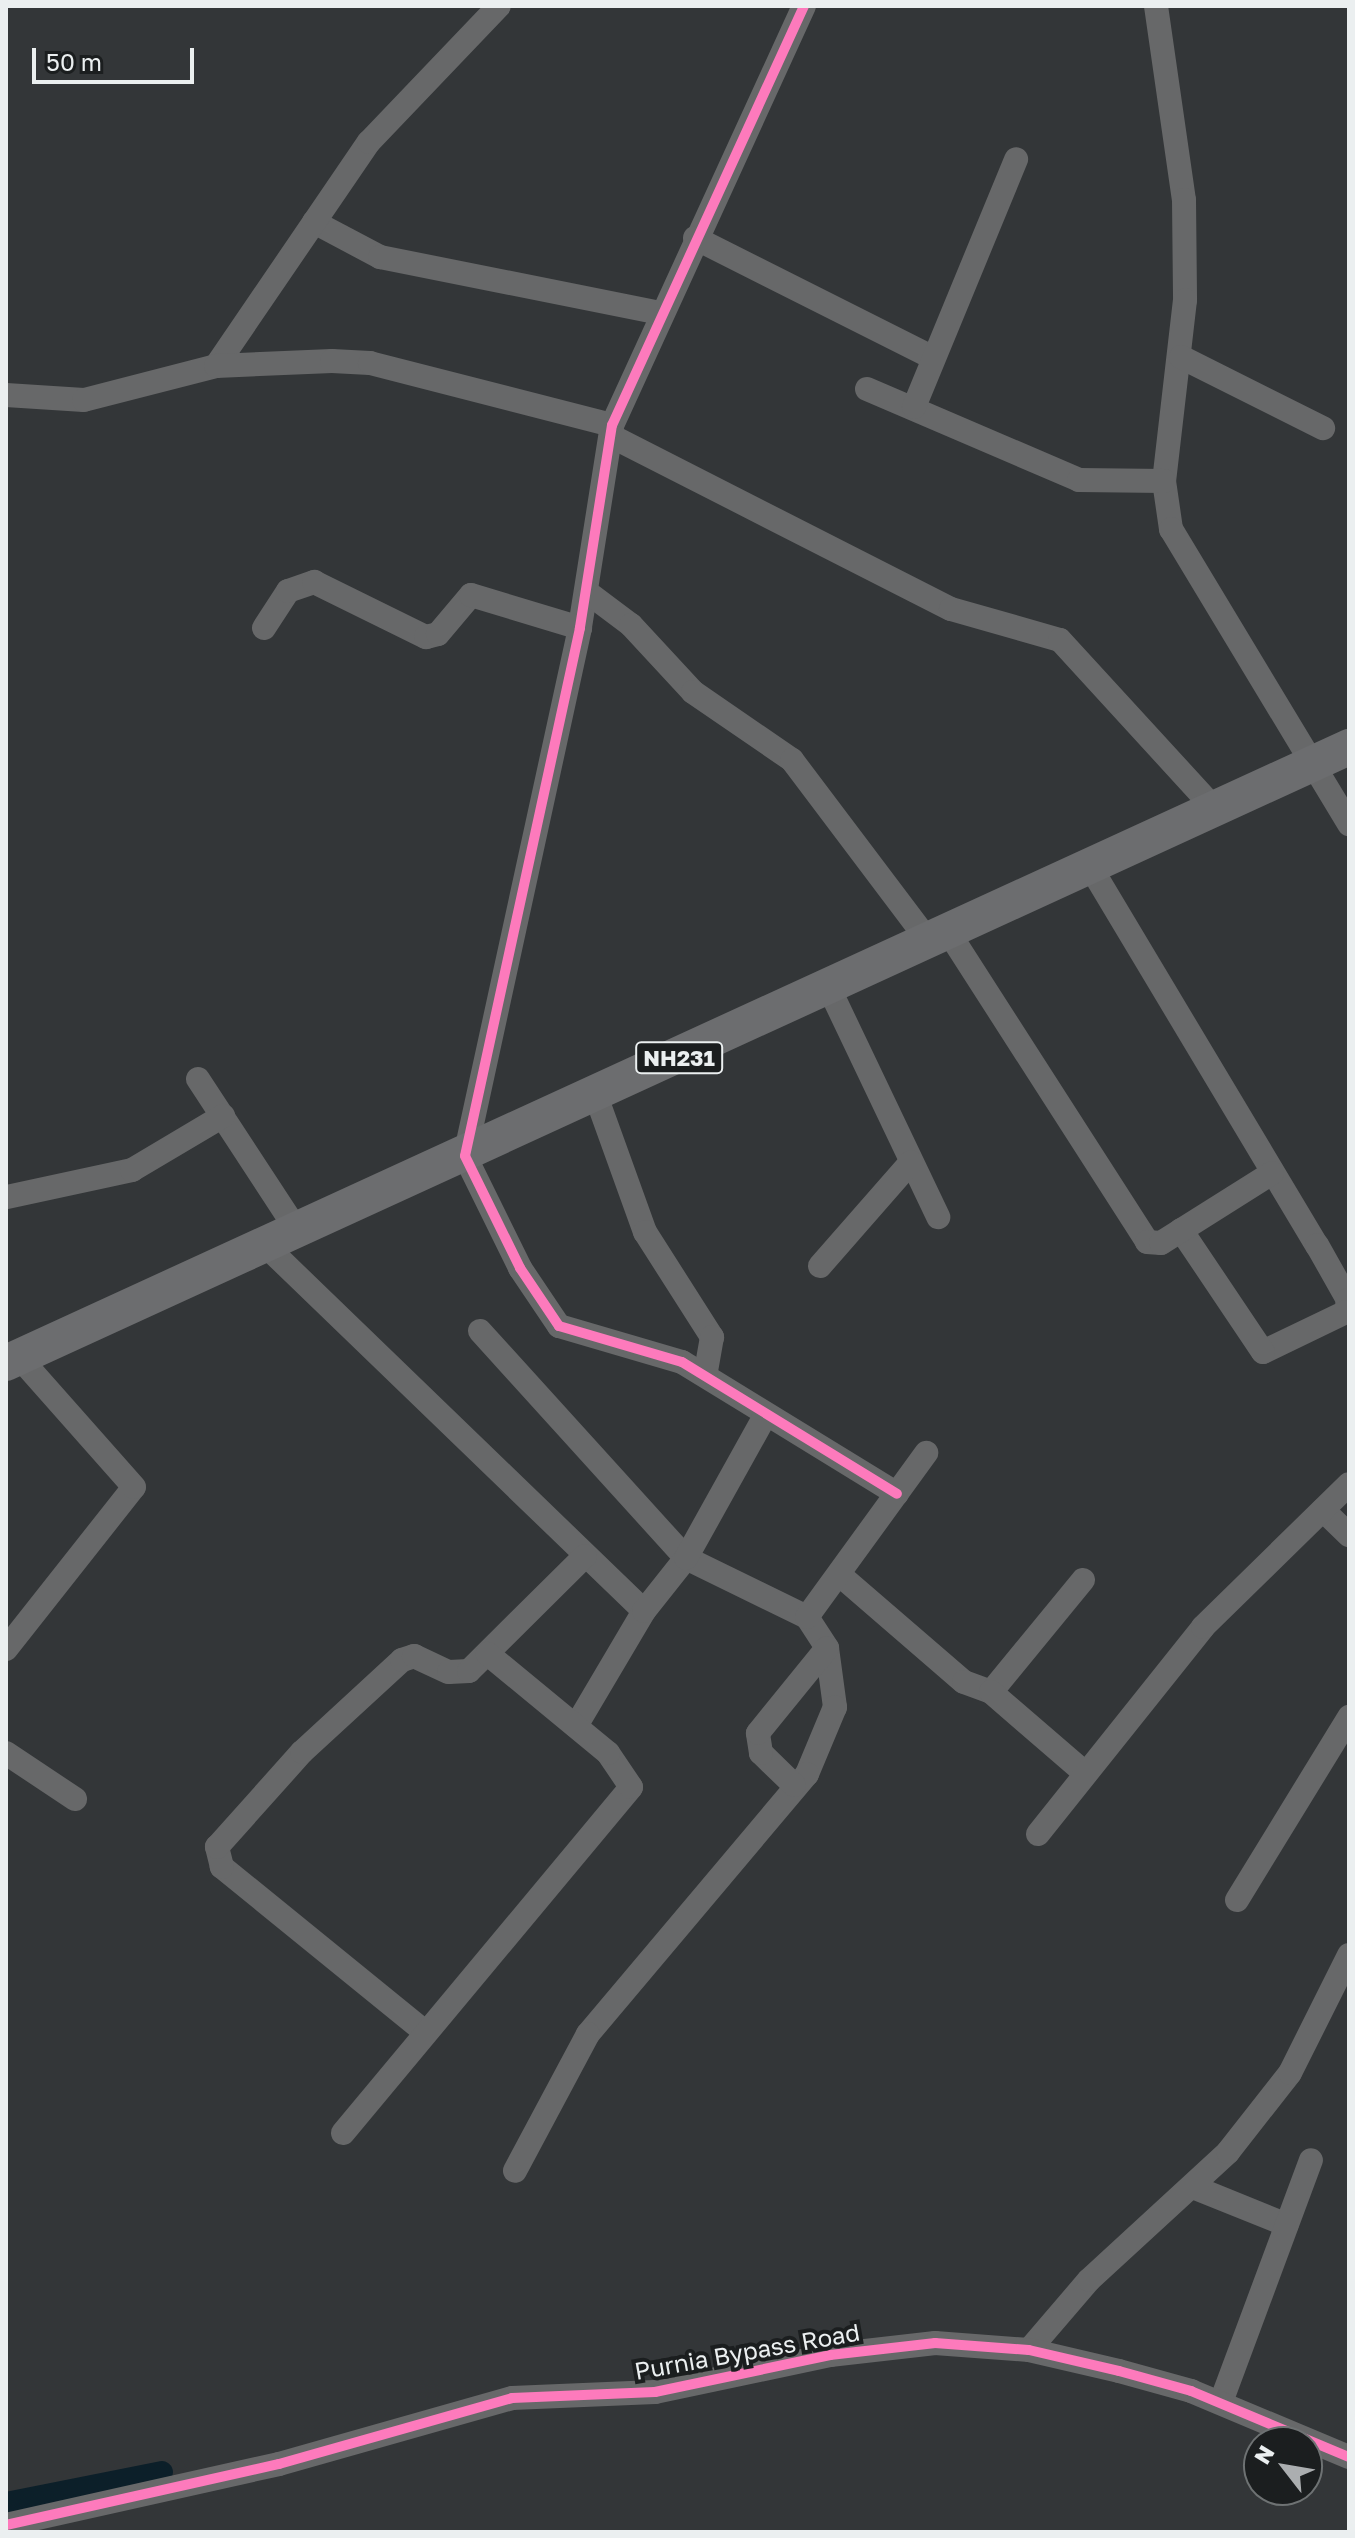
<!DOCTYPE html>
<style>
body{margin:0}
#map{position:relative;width:1355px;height:2538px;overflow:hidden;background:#333638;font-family:"Golos Text",sans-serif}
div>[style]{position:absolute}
.canal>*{height:22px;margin:-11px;padding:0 11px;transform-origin:11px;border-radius:11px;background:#0c1f29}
.minor>*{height:24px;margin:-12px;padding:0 12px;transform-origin:12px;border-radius:12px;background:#676869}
.highway>*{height:36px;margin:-18px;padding:0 18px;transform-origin:18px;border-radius:18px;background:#6c6d6f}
.cycleway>*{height:10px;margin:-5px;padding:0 5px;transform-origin:5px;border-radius:5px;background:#fd7abc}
span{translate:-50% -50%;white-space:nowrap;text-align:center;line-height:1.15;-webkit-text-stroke:8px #1b1e1f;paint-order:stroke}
.shield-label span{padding:2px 6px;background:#1b1e1f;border:2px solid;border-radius:6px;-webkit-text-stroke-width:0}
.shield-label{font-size:22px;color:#ebeff0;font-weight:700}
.street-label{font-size:24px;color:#ebeff0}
.frame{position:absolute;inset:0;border:8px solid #ebeff0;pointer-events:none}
.north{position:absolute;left:1243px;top:2426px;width:80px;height:80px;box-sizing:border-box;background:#1b1e1f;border:2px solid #6e7273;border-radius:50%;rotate:301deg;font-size:22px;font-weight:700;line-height:32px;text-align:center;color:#ebeff0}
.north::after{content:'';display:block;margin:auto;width:28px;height:36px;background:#abaeb0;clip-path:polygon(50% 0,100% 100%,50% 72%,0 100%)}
.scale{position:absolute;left:32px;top:48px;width:162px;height:36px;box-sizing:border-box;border:4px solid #ebeff0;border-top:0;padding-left:10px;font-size:24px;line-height:28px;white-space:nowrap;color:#ebeff0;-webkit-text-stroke:6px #1b1e1f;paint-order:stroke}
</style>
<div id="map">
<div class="canal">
<div style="left:6px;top:2503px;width:159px;rotate:-11.2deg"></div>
</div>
<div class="minor">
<div style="left:804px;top:6px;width:461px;rotate:114.6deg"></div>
<div style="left:612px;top:425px;width:206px;rotate:99deg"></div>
<div style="left:580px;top:628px;width:540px;rotate:102.29deg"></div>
<div style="left:465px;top:1156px;width:125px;rotate:63.8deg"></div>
<div style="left:520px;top:1268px;width:70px;rotate:56.1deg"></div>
<div style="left:559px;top:1326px;width:128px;rotate:16.3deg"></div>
<div style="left:682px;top:1362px;width:252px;rotate:31.5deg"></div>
<div style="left:1156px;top:6px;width:196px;rotate:81.8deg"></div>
<div style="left:1184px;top:200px;width:100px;rotate:89.4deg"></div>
<div style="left:1185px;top:300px;width:182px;rotate:96.6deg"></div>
<div style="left:1164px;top:481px;width:49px;rotate:81.7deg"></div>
<div style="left:1171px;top:529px;width:345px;rotate:58.9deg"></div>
<div style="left:314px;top:222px;width:75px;rotate:27.9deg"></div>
<div style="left:380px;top:257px;width:287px;rotate:11.3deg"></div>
<div style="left:695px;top:238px;width:267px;rotate:26.7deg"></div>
<div style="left:1181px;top:357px;width:159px;rotate:26.6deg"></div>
<div style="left:216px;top:366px;width:271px;rotate:-55.7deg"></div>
<div style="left:369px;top:142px;width:188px;rotate:-46.3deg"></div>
<div style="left:867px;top:389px;width:231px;rotate:23.2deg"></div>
<div style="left:1079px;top:480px;width:85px;rotate:0.7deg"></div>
<div style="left:6px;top:395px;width:78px;rotate:3.7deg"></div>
<div style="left:84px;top:400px;width:136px;rotate:-14.4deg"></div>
<div style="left:216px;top:366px;width:116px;rotate:-2.5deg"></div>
<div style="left:332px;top:361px;width:38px;rotate:3deg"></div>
<div style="left:370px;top:363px;width:250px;rotate:14.4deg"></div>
<div style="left:914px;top:407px;width:268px;rotate:-67.6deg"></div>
<div style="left:613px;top:437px;width:379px;rotate:27deg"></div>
<div style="left:951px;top:609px;width:113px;rotate:15.9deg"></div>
<div style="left:1060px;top:640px;width:231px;rotate:47.5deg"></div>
<div style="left:587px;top:592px;width:55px;rotate:36.9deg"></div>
<div style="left:631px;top:625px;width:91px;rotate:47.2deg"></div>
<div style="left:693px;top:692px;width:120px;rotate:34.5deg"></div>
<div style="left:792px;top:760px;width:228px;rotate:53deg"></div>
<div style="left:264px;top:628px;width:44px;rotate:-57deg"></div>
<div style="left:288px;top:591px;width:28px;rotate:-19deg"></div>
<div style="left:314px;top:582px;width:125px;rotate:26.2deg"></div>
<div style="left:426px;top:637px;width:12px;rotate:-14deg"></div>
<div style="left:438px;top:634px;width:51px;rotate:-49.8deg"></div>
<div style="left:471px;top:595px;width:114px;rotate:16.8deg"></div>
<div style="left:1091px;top:868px;width:440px;rotate:59.1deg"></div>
<div style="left:1317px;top:1245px;width:63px;rotate:60.6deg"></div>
<div style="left:1348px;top:1300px;width:12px;rotate:99deg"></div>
<div style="left:1346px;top:1312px;width:92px;rotate:154.3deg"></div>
<div style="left:1263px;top:1352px;width:147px;rotate:-123.9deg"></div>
<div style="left:949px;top:933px;width:367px;rotate:57.3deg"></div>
<div style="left:1147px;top:1242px;width:14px;rotate:4deg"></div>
<div style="left:1161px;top:1243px;width:131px;rotate:-32.2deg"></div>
<div style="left:829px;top:988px;width:254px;rotate:64.5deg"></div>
<div style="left:198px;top:1079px;width:183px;rotate:56.8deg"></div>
<div style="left:596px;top:1096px;width:145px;rotate:70.2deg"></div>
<div style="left:645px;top:1232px;width:125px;rotate:57.5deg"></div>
<div style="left:712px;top:1337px;width:39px;rotate:100deg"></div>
<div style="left:7px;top:1197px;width:128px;rotate:-12.2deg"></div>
<div style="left:132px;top:1170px;width:106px;rotate:-30.7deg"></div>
<div style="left:266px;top:1246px;width:525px;rotate:44deg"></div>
<div style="left:820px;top:1266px;width:138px;rotate:-48.8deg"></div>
<div style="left:480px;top:1331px;width:307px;rotate:47.8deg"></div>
<div style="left:686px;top:1558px;width:135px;rotate:26deg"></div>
<div style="left:807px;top:1617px;width:37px;rotate:57deg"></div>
<div style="left:827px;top:1648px;width:60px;rotate:82.3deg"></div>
<div style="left:835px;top:1707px;width:73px;rotate:112.7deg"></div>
<div style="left:807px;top:1774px;width:340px;rotate:130.1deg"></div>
<div style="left:588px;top:2034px;width:155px;rotate:118.1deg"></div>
<div style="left:1323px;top:1510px;width:36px;rotate:44deg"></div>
<div style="left:841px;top:1576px;width:162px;rotate:40.8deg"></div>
<div style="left:964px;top:1682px;width:29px;rotate:20deg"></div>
<div style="left:1083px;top:1580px;width:145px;rotate:129.4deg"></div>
<div style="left:991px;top:1692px;width:125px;rotate:40.8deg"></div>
<div style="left:807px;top:1617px;width:203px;rotate:-54deg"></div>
<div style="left:6px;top:1649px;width:206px;rotate:-51.7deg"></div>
<div style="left:134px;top:1487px;width:174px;rotate:-131.5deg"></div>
<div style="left:576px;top:1726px;width:134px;rotate:-59.4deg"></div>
<div style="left:644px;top:1611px;width:68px;rotate:-51.6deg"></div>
<div style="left:686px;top:1558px;width:160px;rotate:-60.9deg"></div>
<div style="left:6px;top:1753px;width:83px;rotate:33.7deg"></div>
<div style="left:794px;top:1785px;width:46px;rotate:-135.9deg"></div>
<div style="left:761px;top:1753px;width:20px;rotate:-99deg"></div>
<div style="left:758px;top:1733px;width:109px;rotate:-50.9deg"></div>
<div style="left:1038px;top:1834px;width:265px;rotate:-51.4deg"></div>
<div style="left:1203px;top:1627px;width:204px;rotate:-44.4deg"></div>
<div style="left:1237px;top:1900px;width:215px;rotate:-58.5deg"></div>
<div style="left:425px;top:2032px;width:262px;rotate:-140.9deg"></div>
<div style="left:222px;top:1867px;width:21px;rotate:-104deg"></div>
<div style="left:217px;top:1847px;width:127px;rotate:-48.2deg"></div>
<div style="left:302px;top:1752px;width:136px;rotate:-42.6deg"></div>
<div style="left:402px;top:1660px;width:13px;rotate:-18deg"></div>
<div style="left:414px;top:1656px;width:38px;rotate:25deg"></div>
<div style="left:449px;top:1672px;width:20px;rotate:-3deg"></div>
<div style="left:469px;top:1671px;width:163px;rotate:-44.8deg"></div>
<div style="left:343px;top:2133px;width:450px;rotate:-50.2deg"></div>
<div style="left:631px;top:1787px;width:41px;rotate:-124.1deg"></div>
<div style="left:608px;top:1753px;width:156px;rotate:-140.5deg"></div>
<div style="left:1193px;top:2187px;width:101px;rotate:22deg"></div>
<div style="left:1029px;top:2350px;width:92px;rotate:-49.4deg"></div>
<div style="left:1089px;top:2280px;width:189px;rotate:-42.6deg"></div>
<div style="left:1228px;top:2152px;width:100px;rotate:-51.9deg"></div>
<div style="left:1290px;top:2073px;width:132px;rotate:-63.4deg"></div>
<div style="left:1221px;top:2402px;width:258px;rotate:-69.6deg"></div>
<div style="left:6px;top:2525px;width:280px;rotate:-12.6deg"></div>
<div style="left:279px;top:2464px;width:242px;rotate:-15.8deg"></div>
<div style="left:512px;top:2398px;width:143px;rotate:-2.4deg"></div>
<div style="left:655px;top:2392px;width:179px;rotate:-11.9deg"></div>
<div style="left:830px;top:2355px;width:106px;rotate:-6.5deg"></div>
<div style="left:935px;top:2343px;width:94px;rotate:4.3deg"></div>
<div style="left:1029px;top:2350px;width:92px;rotate:13.1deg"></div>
<div style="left:1119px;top:2371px;width:75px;rotate:15.5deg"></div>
<div style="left:1191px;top:2391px;width:171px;rotate:22.7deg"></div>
</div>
<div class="highway">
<div style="left:6px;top:1363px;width:1478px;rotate:-24.64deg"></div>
</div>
<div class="cycleway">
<div style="left:804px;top:6px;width:461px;rotate:114.6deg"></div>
<div style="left:612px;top:425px;width:206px;rotate:99deg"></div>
<div style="left:580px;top:628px;width:540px;rotate:102.29deg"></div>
<div style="left:465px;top:1156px;width:125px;rotate:63.8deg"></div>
<div style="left:520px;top:1268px;width:70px;rotate:56.1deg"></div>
<div style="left:559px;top:1326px;width:128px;rotate:16.3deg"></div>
<div style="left:682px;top:1362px;width:252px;rotate:31.5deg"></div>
<div style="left:6px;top:2525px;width:280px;rotate:-12.6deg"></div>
<div style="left:279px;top:2464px;width:242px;rotate:-15.8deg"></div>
<div style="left:512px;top:2398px;width:143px;rotate:-2.4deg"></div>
<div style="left:655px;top:2392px;width:179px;rotate:-11.9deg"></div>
<div style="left:830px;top:2355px;width:106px;rotate:-6.5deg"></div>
<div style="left:935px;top:2343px;width:94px;rotate:4.3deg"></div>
<div style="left:1029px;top:2350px;width:92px;rotate:13.1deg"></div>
<div style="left:1119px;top:2371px;width:75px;rotate:15.5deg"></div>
<div style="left:1191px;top:2391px;width:171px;rotate:22.7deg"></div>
</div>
<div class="shield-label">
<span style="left:679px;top:1058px">NH231</span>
</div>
<div class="street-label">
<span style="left:747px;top:2351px;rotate:-10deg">Purnia Bypass Road</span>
</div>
<div class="frame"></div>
<div class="north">N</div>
<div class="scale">50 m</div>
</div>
